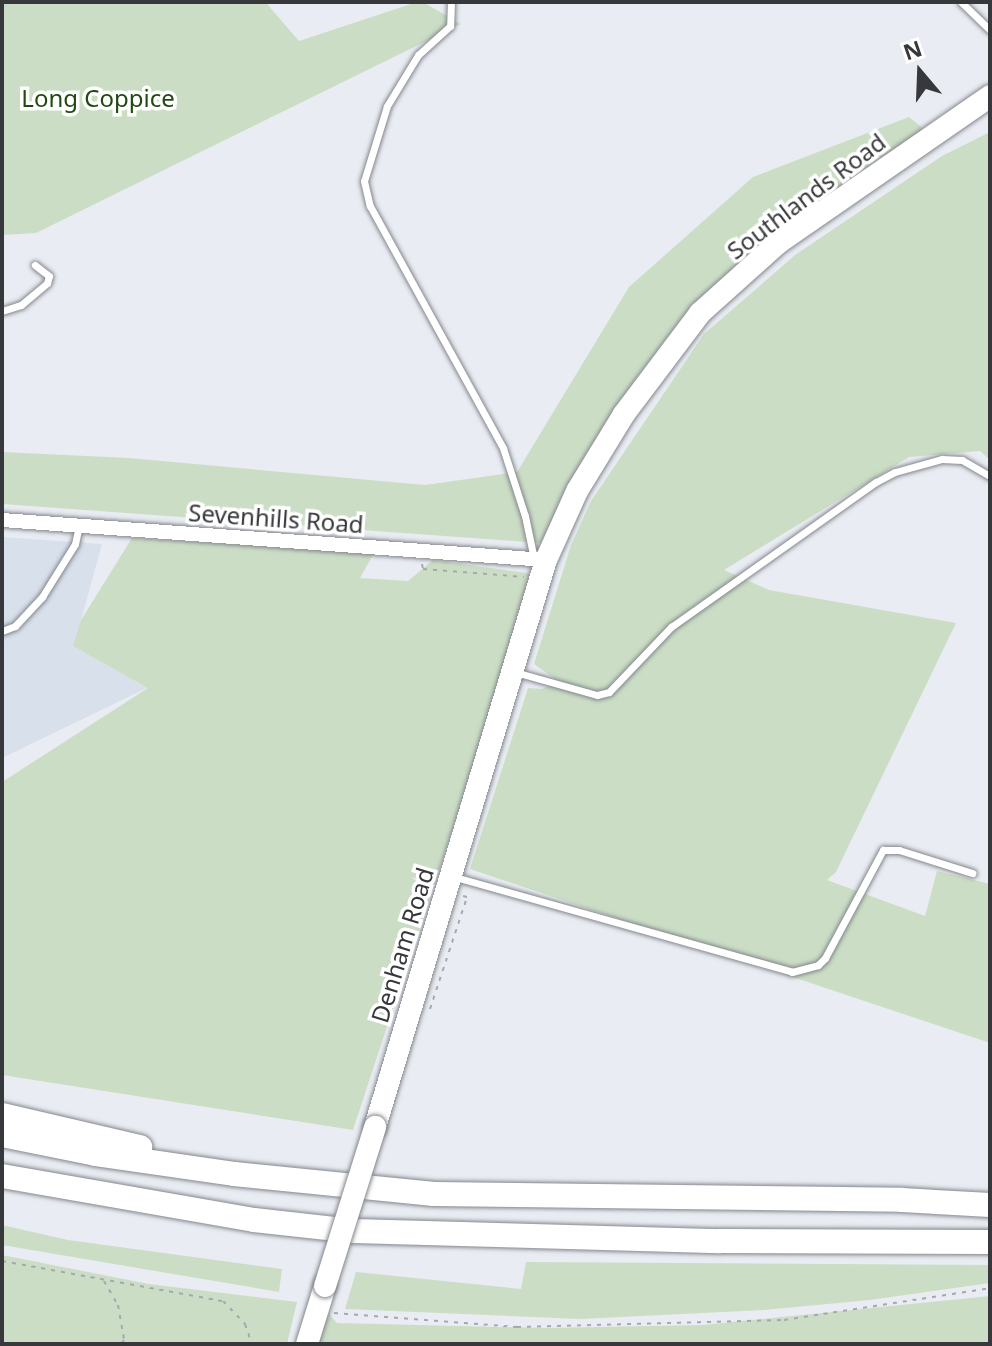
<!DOCTYPE html>
<style>
body{margin:0}
#map{position:relative;width:992px;height:1346px;overflow:hidden;background:#e9edf3;font-family:"Noto Sans",sans-serif}
div>[style]{position:absolute}
.built>*{inset:0;background:#d8e0eb}
.green>*{inset:0;background:#cbdec5}
.path>*{height:2px;margin-top:-1px;transform-origin:0;background:repeating-linear-gradient(90deg,#a5a8ad 0 4px,transparent 0 10px)}
.roads{filter:drop-shadow(0 0 2px #84878d) drop-shadow(0 0 2px #84878d)}
.lane>*{height:7px;margin:-3.5px;padding:0 3.5px;transform-origin:3.5px;border-radius:3.5px;background:#fff}
.street>*{height:14px;margin:-7px;padding:0 7px;transform-origin:7px;border-radius:7px;background:#fff}
.primary>*{height:22px;margin:-11px;padding:0 11px;transform-origin:11px;border-radius:11px;background:#fff}
.highway>*{height:24px;margin:-12px;padding:0 12px;transform-origin:12px;border-radius:12px;background:#fff}
.bridges{filter:drop-shadow(0 0 2px #84878d) drop-shadow(0 0 2px #84878d)}
.primary-bridge>*{height:22px;margin:-11px;padding:0 11px;transform-origin:11px;border-radius:11px;background:#fff}
span{translate:-50% -50%;white-space:nowrap;text-align:center;line-height:1.15;-webkit-text-stroke:7px #fff;paint-order:stroke}
.park-label{font-size:24px;color:#224911}
.street-label{font-size:24px;color:#37383b}
.frame{position:absolute;inset:0;border:4px solid #37383b;pointer-events:none}
.north{position:absolute;left:880px;top:32px;width:80px;height:80px;-webkit-text-stroke:6px #fff;paint-order:stroke;rotate:341deg;font-size:22px;font-weight:700;line-height:32px;text-align:center;color:#37383b}
.north::after{content:'';display:block;margin:auto;width:28px;height:36px;background:#37383b;clip-path:polygon(50% 0,100% 100%,50% 72%,0 100%)}
</style>
<div id="map">
<div class="built">
<div style="clip-path:polygon(2px 537px,102px 544px,74px 646px,149px 687px,2px 758px)"></div>
</div>
<div class="green">
<div style="clip-path:polygon(2px 2px,272px 2px,267px 4px,299px 41px,417px 2px,423px 2px,461px 24px,36px 233px,2px 235px)"></div>
<div style="clip-path:polygon(909px 117px,925px 130px,699px 301px,669px 335px,612px 421px,541px 543px,2px 504px,2px 452px,129px 458px,425px 485px,517px 472px,629px 287px,753px 177px)"></div>
<div style="clip-path:polygon(990px 132px,990px 460px,980px 451px,909px 457px,724px 570px,769px 590px,956px 623px,836px 872px,827px 880px,925px 916px,937px 871px,990px 884px,990px 1043px,470px 869px,528px 688px,542px 689px,559px 682px,534px 664px,571px 545px,591px 501px,704px 334px,795px 255px,942px 156px)"></div>
<div style="clip-path:polygon(132px 538px,374px 553px,360px 578px,408px 581px,433px 560px,534px 574px,435px 884px,411px 877px,431px 893px,353px 1130px,2px 1075px,2px 782px,148px 688px,73px 646px,81px 620px)"></div>
<div style="clip-path:polygon(2px 1225px,68px 1240px,282px 1269px,279px 1292px,2px 1245px)"></div>
<div style="clip-path:polygon(2px 1255px,149px 1284px,297px 1302px,287px 1344px,2px 1344px)"></div>
<div style="clip-path:polygon(526px 1262px,990px 1265px,990px 1283px,870px 1300px,764px 1310px,580px 1319px,345px 1309px,356px 1272px,521px 1289px)"></div>
<div style="clip-path:polygon(990px 1296px,990px 1344px,318px 1344px,328px 1313px,337px 1323px,545px 1328px,703px 1325px)"></div>
</div>
<div class="path">
<div style="left:422px;top:564px;width:5px;rotate:79deg"></div>
<div style="left:423px;top:569px;width:101px;rotate:4.5deg"></div>
<div style="left:430px;top:1009px;width:118px;rotate:-71.7deg"></div>
<div style="left:467px;top:897px;width:4px;rotate:-166deg"></div>
<div style="left:2px;top:1261px;width:225px;rotate:10.3deg"></div>
<div style="left:223px;top:1301px;width:32px;rotate:46deg"></div>
<div style="left:245px;top:1324px;width:21px;rotate:71deg"></div>
<div style="left:104px;top:1281px;width:28px;rotate:60deg"></div>
<div style="left:118px;top:1305px;width:36px;rotate:80deg"></div>
<div style="left:124px;top:1340px;width:5px;rotate:127deg"></div>
<div style="left:334px;top:1313px;width:184px;rotate:4.4deg"></div>
<div style="left:517px;top:1327px;width:267px;rotate:-1.5deg"></div>
<div style="left:784px;top:1320px;width:208px;rotate:-8.8deg"></div>
</div>
<div class="roads">
<div class="lane">
<div style="left:451px;top:2px;width:24px;rotate:92deg"></div>
<div style="left:450px;top:26px;width:43px;rotate:137.8deg"></div>
<div style="left:418px;top:55px;width:60px;rotate:121.3deg"></div>
<div style="left:387px;top:106px;width:78px;rotate:107deg"></div>
<div style="left:364px;top:181px;width:26px;rotate:77deg"></div>
<div style="left:370px;top:206px;width:276px;rotate:61.2deg"></div>
<div style="left:503px;top:448px;width:71px;rotate:72.1deg"></div>
<div style="left:525px;top:516px;width:44px;rotate:78.2deg"></div>
<div style="left:961px;top:2px;width:40px;rotate:44deg"></div>
<div style="left:2px;top:311px;width:20px;rotate:-18deg"></div>
<div style="left:21px;top:305px;width:34px;rotate:-40deg"></div>
<div style="left:47px;top:283px;width:7px;rotate:-74deg"></div>
<div style="left:49px;top:276px;width:18px;rotate:-142deg"></div>
<div style="left:2px;top:631px;width:14px;rotate:-21deg"></div>
<div style="left:15px;top:626px;width:40px;rotate:-47deg"></div>
<div style="left:42px;top:597px;width:62px;rotate:-58.1deg"></div>
<div style="left:75px;top:544px;width:19px;rotate:-78deg"></div>
<div style="left:515px;top:672px;width:85px;rotate:15.7deg"></div>
<div style="left:597px;top:695px;width:12px;rotate:-14deg"></div>
<div style="left:609px;top:692px;width:90px;rotate:-46.4deg"></div>
<div style="left:671px;top:627px;width:251px;rotate:-35.3deg"></div>
<div style="left:876px;top:482px;width:21px;rotate:-28deg"></div>
<div style="left:895px;top:472px;width:49px;rotate:-15.5deg"></div>
<div style="left:942px;top:459px;width:20px;rotate:3deg"></div>
<div style="left:962px;top:460px;width:32px;rotate:30deg"></div>
<div style="left:455px;top:877px;width:350px;rotate:15.7deg"></div>
<div style="left:792px;top:972px;width:27px;rotate:-15deg"></div>
<div style="left:818px;top:965px;width:10px;rotate:-45deg"></div>
<div style="left:825px;top:958px;width:123px;rotate:-61.8deg"></div>
<div style="left:883px;top:850px;width:16px"></div>
<div style="left:899px;top:850px;width:77px;rotate:17.5deg"></div>
</div>
<div class="street">
<div style="left:2px;top:520px;width:545px;rotate:4.21deg"></div>
</div>
<div class="primary">
<div style="left:375px;top:1127px;width:592px;rotate:-73.22deg"></div>
<div style="left:546px;top:560px;width:76px;rotate:-65.8deg"></div>
<div style="left:577px;top:491px;width:90px;rotate:-58.6deg"></div>
<div style="left:624px;top:414px;width:126px;rotate:-53deg"></div>
<div style="left:700px;top:313px;width:105px;rotate:-41.9deg"></div>
<div style="left:778px;top:243px;width:258px;rotate:-34.7deg"></div>
<div style="left:307px;top:1344px;width:61px;rotate:-72.8deg"></div>
</div>
<div class="highway">
<div style="left:2px;top:1115px;width:142px;rotate:13.1deg"></div>
<div style="left:2px;top:1135px;width:96px;rotate:11.4deg"></div>
<div style="left:96px;top:1154px;width:139px;rotate:8.2deg"></div>
<div style="left:234px;top:1174px;width:201px;rotate:5.7deg"></div>
<div style="left:434px;top:1194px;width:468px;rotate:0.7deg"></div>
<div style="left:902px;top:1200px;width:88px;rotate:3.3deg"></div>
<div style="left:2px;top:1176px;width:256px;rotate:9.9deg"></div>
<div style="left:254px;top:1220px;width:101px;rotate:6.3deg"></div>
<div style="left:354px;top:1231px;width:366px;rotate:1.6deg"></div>
<div style="left:720px;top:1241px;width:270px;rotate:0.2deg"></div>
</div>
</div>
<div class="bridges">
<div class="primary-bridge">
<div style="left:325px;top:1286px;width:167px;rotate:-72.5deg"></div>
</div>
</div>
<div class="park-label">
<span style="left:98px;top:98px">Long Coppice</span>
</div>
<div class="street-label">
<span style="left:806px;top:196px;rotate:-37deg">Southlands Road</span>
<span style="left:276px;top:518px;rotate:4deg">Sevenhills Road</span>
<span style="left:402px;top:945px;rotate:-73deg">Denham Road</span>
</div>
<div class="frame"></div>
<div class="north">N</div>
</div>
